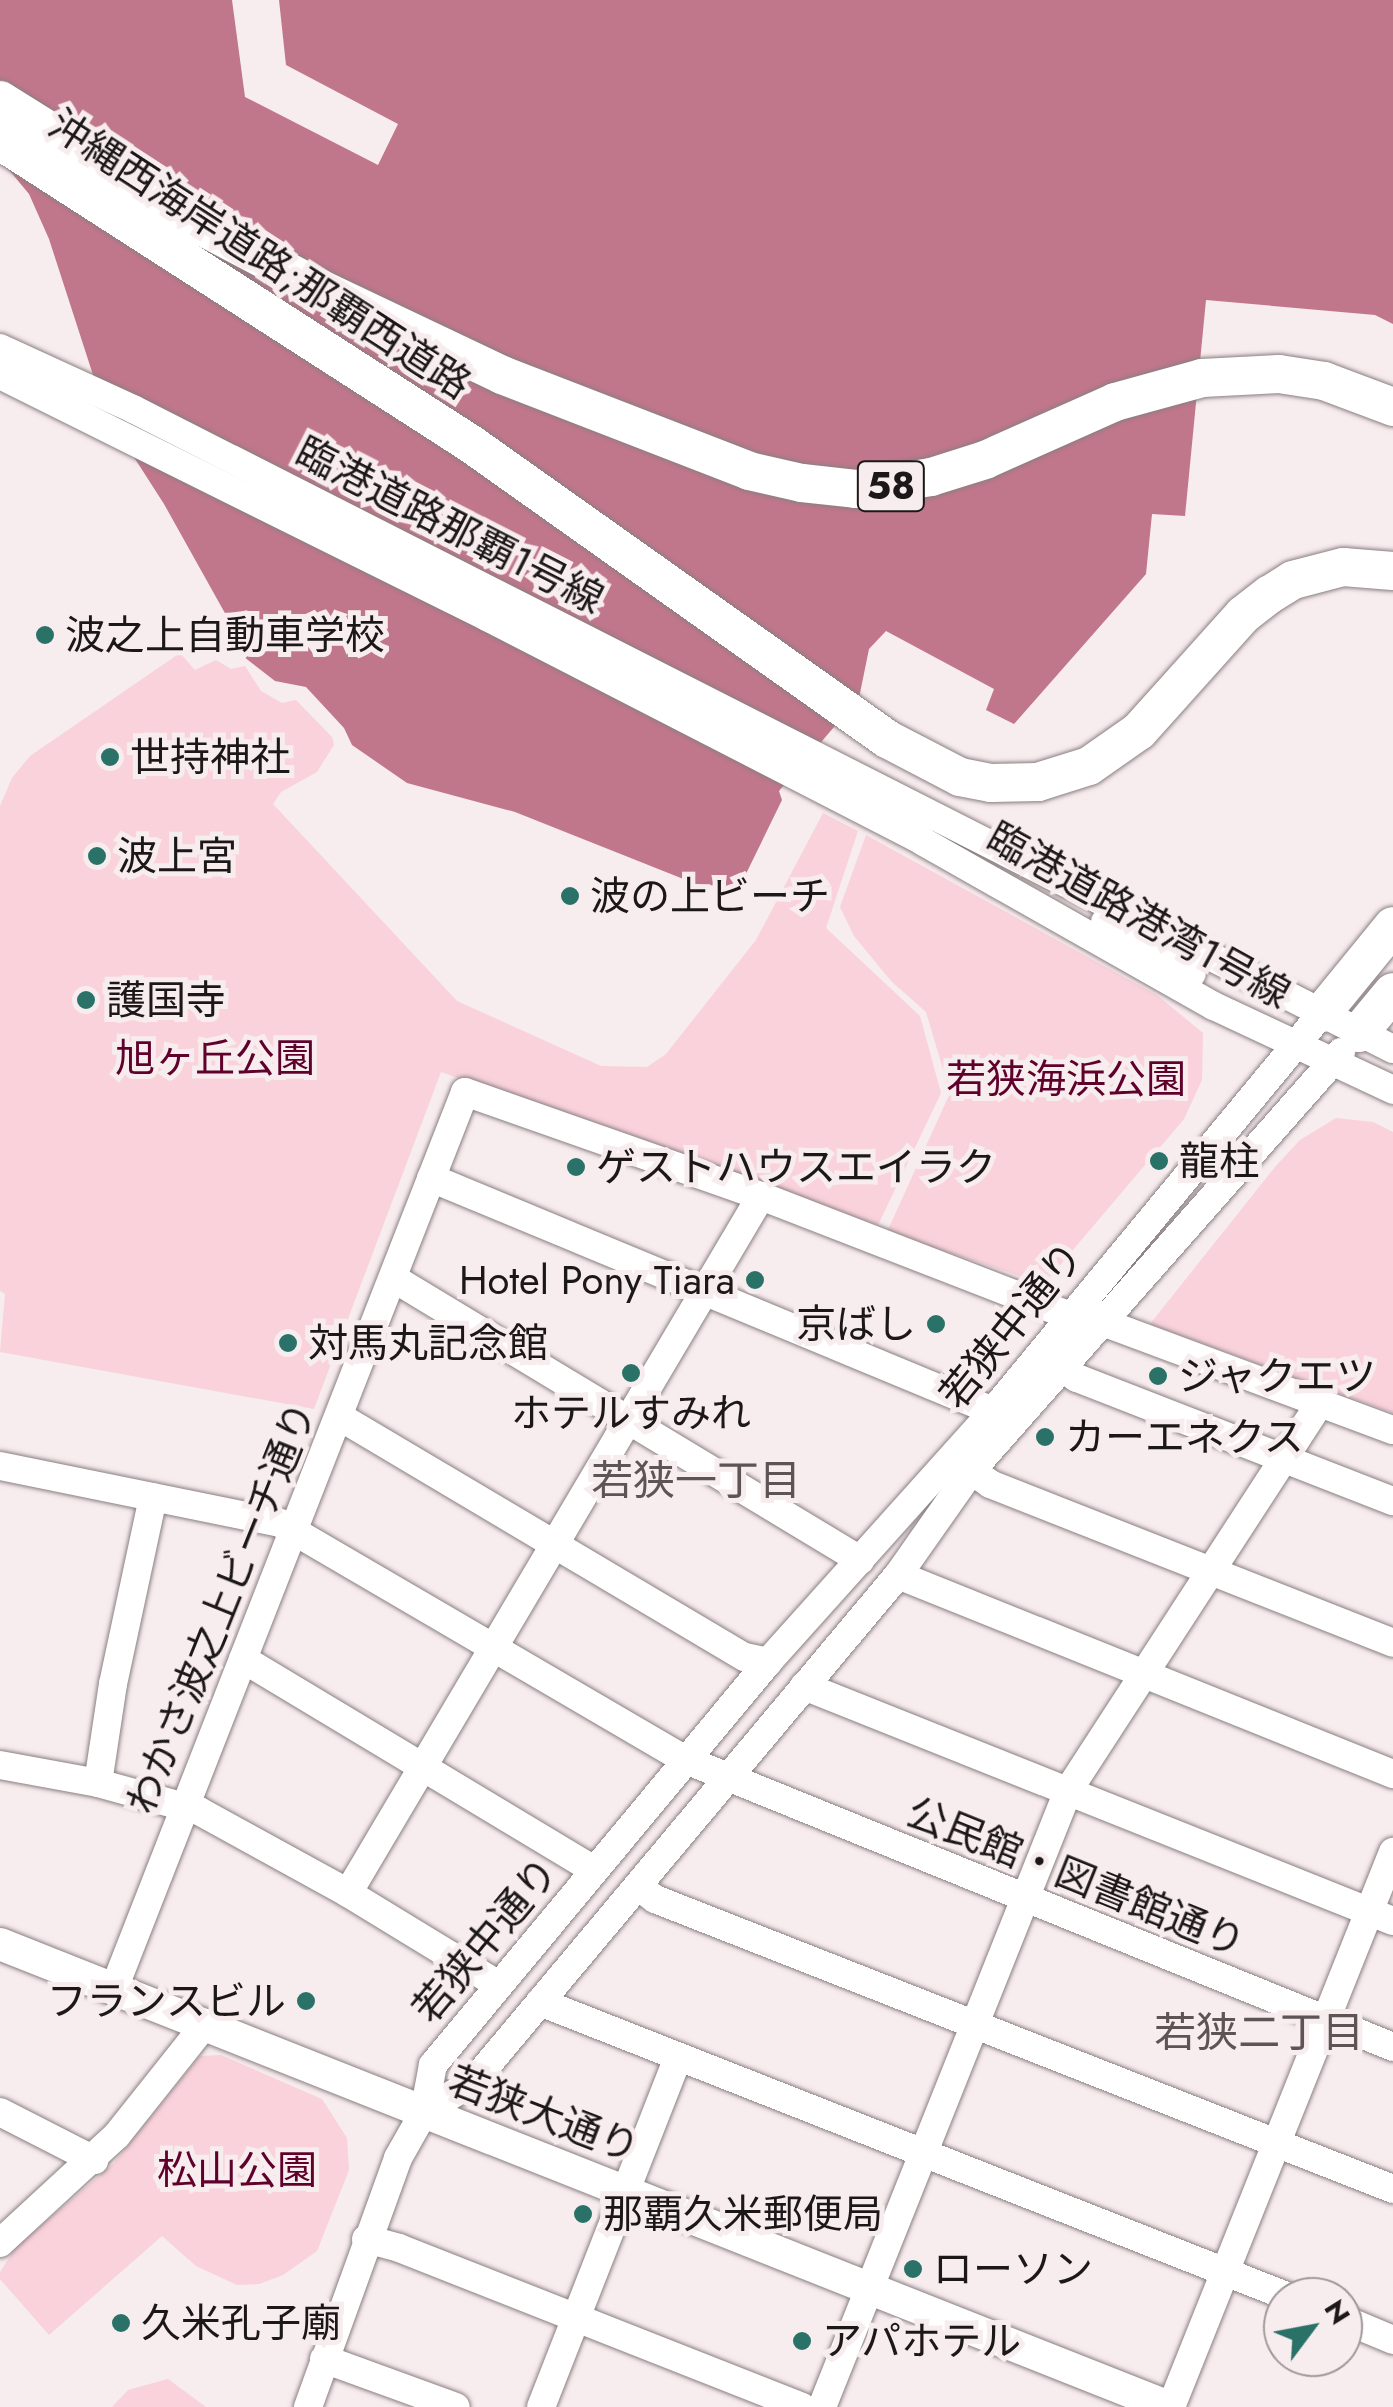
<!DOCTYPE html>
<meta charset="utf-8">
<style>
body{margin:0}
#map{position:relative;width:1393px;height:2407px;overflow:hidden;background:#f7ecee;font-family:Jost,"Noto Sans JP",sans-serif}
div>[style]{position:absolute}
.green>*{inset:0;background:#f9d2db}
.water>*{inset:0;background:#c1778b}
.pier>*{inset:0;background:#f7ecee}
.roads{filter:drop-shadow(0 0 2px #897f81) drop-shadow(0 0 2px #897f81)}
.minor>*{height:28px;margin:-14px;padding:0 14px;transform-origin:14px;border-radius:14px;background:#fff}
.major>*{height:32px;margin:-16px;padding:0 16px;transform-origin:16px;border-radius:16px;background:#fff}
.highway>*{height:38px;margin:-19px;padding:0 19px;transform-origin:19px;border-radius:19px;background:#fff}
.dots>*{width:28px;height:28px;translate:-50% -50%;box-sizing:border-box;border:5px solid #f7ecee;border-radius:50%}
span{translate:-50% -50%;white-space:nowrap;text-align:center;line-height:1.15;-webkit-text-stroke:10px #f7ecee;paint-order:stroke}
.shield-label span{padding:2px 8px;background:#f7ecee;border:2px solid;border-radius:8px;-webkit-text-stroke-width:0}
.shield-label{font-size:38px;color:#1c1819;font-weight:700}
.street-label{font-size:40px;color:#1c1819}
.poi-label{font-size:40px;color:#1c1819}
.left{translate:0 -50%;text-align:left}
.right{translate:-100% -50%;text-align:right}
.park-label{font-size:40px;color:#5f012b}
.neighbourhood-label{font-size:42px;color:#5d5456}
.north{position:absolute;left:1263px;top:2277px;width:100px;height:100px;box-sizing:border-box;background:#f7ecee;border:2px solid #9f9799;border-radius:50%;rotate:58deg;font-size:28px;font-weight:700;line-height:40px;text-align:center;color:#1c1819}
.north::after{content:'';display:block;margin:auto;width:35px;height:45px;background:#2a7168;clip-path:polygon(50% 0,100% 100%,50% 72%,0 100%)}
</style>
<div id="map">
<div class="green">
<div style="clip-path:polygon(180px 653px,195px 670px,216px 660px,231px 669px,245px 666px,261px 691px,282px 703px,296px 700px,332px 737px,334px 745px,317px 772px,281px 792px,273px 804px,457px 1001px,601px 1066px,647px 1067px,666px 1054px,756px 940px,823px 813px,858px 831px,826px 928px,920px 1016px,941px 1093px,878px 1225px,441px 1072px,314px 1409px,0 1352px,5px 1294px,0 1291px,0 806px,12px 778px,30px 756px)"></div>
<div style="clip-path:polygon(866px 835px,1157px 995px,1203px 1033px,1202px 1080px,1184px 1119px,1044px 1284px,887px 1232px,950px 1093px,926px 1012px,891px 981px,854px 936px,840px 907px)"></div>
<div style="clip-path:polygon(1336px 1118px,1373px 1122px,1393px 1132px,1393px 1413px,1150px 1324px,1275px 1167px,1300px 1140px)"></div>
<div style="clip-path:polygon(221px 2055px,322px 2099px,347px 2138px,349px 2170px,317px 2251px,283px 2275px,259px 2284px,237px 2285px,196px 2266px,162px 2236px,49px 2335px,0 2279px,0 2272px,16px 2247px,113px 2164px,200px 2056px)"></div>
<div style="clip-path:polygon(168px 2379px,206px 2407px,112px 2407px,128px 2390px)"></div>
</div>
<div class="water">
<div style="clip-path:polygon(0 0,1393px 0,1393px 324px,1375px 315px,1206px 300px,1185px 516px,1152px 514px,1146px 574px,1014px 724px,986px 710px,994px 689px,886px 631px,869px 649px,859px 698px,779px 791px,782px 800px,742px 882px,745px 888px,696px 884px,515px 812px,407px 783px,352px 745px,344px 728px,306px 687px,275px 681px,230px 646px,226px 615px,164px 504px,105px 412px,49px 239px,29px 194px,0 159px)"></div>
</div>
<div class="pier">
<div style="clip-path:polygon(232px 0,279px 0,286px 65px,398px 124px,378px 165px,245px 97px)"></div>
</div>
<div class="roads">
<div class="minor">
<div style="left:0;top:348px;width:146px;rotate:24.6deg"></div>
<div style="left:133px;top:409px;width:1413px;rotate:26.93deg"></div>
<div style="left:0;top:375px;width:544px;rotate:26.42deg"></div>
<div style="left:487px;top:617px;width:489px;rotate:27.2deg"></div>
<div style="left:922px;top:841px;width:335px;rotate:29.5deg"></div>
<div style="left:1214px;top:1006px;width:198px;rotate:25.1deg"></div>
<div style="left:1105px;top:922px;width:101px;rotate:30.9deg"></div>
<div style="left:431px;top:1178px;width:608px;rotate:22.52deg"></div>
<div style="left:393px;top:1278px;width:546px;rotate:31.13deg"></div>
<div style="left:1105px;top:1323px;width:307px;rotate:20.4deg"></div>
<div style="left:1062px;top:1368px;width:18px;rotate:34deg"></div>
<div style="left:1077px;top:1378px;width:339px;rotate:21.3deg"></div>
<div style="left:340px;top:1417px;width:471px;rotate:30.7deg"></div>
<div style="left:745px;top:1657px;width:24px;rotate:12deg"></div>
<div style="left:959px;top:1462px;width:38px;rotate:35deg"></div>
<div style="left:990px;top:1484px;width:433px;rotate:21.5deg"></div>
<div style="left:0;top:1466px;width:286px;rotate:11.5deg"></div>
<div style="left:280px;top:1523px;width:470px;rotate:30.3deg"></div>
<div style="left:686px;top:1760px;width:763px;rotate:22.09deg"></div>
<div style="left:898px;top:1575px;width:534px;rotate:21.9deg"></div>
<div style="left:243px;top:1659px;width:410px;rotate:31deg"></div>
<div style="left:804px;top:1686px;width:634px;rotate:21.75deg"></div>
<div style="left:0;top:1765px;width:100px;rotate:10.4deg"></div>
<div style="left:98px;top:1783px;width:105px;rotate:15.5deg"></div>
<div style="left:199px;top:1811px;width:170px;rotate:28.8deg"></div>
<div style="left:348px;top:1893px;width:175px;rotate:31.4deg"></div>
<div style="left:98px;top:1783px;width:100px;rotate:-81.4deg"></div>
<div style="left:113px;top:1684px;width:191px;rotate:-77.9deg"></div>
<div style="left:640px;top:1888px;width:19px;rotate:36deg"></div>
<div style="left:655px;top:1899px;width:793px;rotate:21.45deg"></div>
<div style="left:348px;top:1893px;width:810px;rotate:-59.35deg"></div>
<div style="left:115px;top:1986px;width:960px;rotate:-68.62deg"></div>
<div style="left:465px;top:1092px;width:314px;rotate:19.4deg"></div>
<div style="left:761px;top:1196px;width:332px;rotate:21.2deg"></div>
<div style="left:540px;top:2002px;width:805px;rotate:21.5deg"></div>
<div style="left:0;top:2112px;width:106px;rotate:27.1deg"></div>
<div style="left:424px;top:2112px;width:59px;rotate:-31.8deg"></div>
<div style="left:474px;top:2081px;width:660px;rotate:-50.04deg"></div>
<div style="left:898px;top:1575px;width:127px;rotate:-54.9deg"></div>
<div style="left:971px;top:1471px;width:559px;rotate:-48.55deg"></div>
<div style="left:366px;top:2239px;width:34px;rotate:15deg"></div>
<div style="left:399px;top:2248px;width:433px;rotate:21.5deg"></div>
<div style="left:0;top:2243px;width:159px;rotate:-42.7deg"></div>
<div style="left:117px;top:2135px;width:143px;rotate:-51.5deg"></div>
<div style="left:1343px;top:2319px;width:54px;rotate:22.8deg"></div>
<div style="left:324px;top:2359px;width:140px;rotate:20deg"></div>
<div style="left:308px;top:2407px;width:265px;rotate:-70.1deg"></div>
<div style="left:398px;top:2158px;width:53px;rotate:-60.5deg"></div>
<div style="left:424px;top:2112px;width:48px;rotate:-79.2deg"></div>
<div style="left:433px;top:2065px;width:524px;rotate:-50.26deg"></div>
<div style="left:768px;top:1662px;width:337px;rotate:-48.1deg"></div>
<div style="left:993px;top:1411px;width:516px;rotate:-50.42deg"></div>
<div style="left:541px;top:2407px;width:375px;rotate:-68.6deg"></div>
<div style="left:822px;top:2407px;width:663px;rotate:-68.23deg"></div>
<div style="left:1068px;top:1791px;width:463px;rotate:-57deg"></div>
<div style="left:1171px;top:2407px;width:598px;rotate:-68.2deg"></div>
</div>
<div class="major">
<div style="left:0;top:1944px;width:1257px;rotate:21.61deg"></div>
</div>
<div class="highway">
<div style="left:0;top:100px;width:242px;rotate:32deg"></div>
<div style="left:205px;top:228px;width:127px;rotate:27.8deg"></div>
<div style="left:317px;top:287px;width:205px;rotate:25.4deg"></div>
<div style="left:502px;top:375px;width:265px;rotate:21.2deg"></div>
<div style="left:749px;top:471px;width:54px;rotate:12.8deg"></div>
<div style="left:802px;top:483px;width:54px;rotate:6.3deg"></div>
<div style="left:856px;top:489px;width:76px;rotate:-9.1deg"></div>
<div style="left:931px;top:477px;width:57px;rotate:-17.5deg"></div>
<div style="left:985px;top:460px;width:142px;rotate:-24deg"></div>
<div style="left:1115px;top:402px;width:90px;rotate:-15.4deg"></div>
<div style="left:1202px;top:378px;width:77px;rotate:-3deg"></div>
<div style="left:1279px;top:374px;width:46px;rotate:8.8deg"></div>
<div style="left:1324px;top:381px;width:74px;rotate:20.6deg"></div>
<div style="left:0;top:141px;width:560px;rotate:32.75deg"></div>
<div style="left:471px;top:444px;width:510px;rotate:35.34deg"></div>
<div style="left:887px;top:739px;width:82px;rotate:27.5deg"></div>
<div style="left:960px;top:777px;width:32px;rotate:11deg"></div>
<div style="left:991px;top:783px;width:47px;rotate:-1.2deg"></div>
<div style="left:1038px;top:782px;width:53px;rotate:-17.4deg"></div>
<div style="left:1089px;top:766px;width:61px;rotate:-35deg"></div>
<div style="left:1139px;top:731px;width:156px;rotate:-48.1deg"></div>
<div style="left:1243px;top:615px;width:33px;rotate:-38deg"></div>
<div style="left:1269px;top:595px;width:28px;rotate:-32deg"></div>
<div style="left:1293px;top:580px;width:52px;rotate:-14.6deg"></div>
<div style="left:1343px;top:567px;width:50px;rotate:4.6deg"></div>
<div style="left:1322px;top:1013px;width:112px;rotate:-50.8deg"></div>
<div style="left:1359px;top:1033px;width:53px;rotate:-50.3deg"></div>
</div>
</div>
<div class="dots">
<div style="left:45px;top:635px;background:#2a7168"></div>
<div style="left:110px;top:757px;background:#2a7168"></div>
<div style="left:97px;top:856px;background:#2a7168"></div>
<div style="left:570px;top:896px;background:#2a7168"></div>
<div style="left:86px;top:1000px;background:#2a7168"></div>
<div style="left:1159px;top:1161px;background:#2a7168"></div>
<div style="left:576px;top:1167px;background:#2a7168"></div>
<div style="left:755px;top:1280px;background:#2a7168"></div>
<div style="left:936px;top:1324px;background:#2a7168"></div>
<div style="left:288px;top:1343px;background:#2a7168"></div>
<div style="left:631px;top:1373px;background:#2a7168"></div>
<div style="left:1158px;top:1376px;background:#2a7168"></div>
<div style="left:1045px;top:1437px;background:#2a7168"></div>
<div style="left:306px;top:2001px;background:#2a7168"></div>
<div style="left:583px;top:2214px;background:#2a7168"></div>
<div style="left:913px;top:2269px;background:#2a7168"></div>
<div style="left:121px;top:2323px;background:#2a7168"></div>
<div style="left:802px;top:2341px;background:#2a7168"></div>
</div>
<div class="shield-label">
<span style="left:891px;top:486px">58</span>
</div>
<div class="street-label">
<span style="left:260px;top:254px;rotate:33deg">沖縄西海岸道路;那覇西道路</span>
<span style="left:450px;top:525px;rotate:27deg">臨港道路那覇1号線</span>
<span style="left:1139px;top:915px;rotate:29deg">臨港道路港湾1号線</span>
<span style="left:1011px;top:1325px;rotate:-51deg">若狭中通り</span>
<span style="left:221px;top:1608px;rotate:-68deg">わかさ波之上ビーチ通り</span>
<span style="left:1076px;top:1877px;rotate:22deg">公民館・図書館通り</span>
<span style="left:485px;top:1940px;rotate:-50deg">若狭中通り</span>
<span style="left:544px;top:2114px;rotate:21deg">若狭大通り</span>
</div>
<div class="poi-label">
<span class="left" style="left:65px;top:635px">波之上自動車学校</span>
<span class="left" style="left:130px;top:757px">世持神社</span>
<span class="left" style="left:117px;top:856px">波上宮</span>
<span class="left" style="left:590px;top:896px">波の上ビーチ</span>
<span class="left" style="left:106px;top:1000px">護国寺</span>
<span class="left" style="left:1179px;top:1161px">龍柱</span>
<span class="left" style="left:596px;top:1167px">ゲストハウスエイラク</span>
<span class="right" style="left:735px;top:1280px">Hotel Pony Tiara</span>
<span class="right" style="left:916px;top:1324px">京ばし</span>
<span class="left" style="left:308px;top:1343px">対馬丸記念館</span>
<span class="left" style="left:1178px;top:1376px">ジャクエツ</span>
<span style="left:631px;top:1413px">ホテルすみれ</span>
<span class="left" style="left:1065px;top:1437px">カーエネクス</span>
<span class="right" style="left:286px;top:2001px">フランスビル</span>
<span class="left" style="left:603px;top:2214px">那覇久米郵便局</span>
<span class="left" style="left:933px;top:2269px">ローソン</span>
<span class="left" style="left:141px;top:2323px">久米孔子廟</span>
<span class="left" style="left:822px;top:2341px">アパホテル</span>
</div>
<div class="park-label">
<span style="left:215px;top:1058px">旭ヶ丘公園</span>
<span style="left:1066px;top:1079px">若狭海浜公園</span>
<span style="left:237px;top:2170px">松山公園</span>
</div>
<div class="neighbourhood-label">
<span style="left:696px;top:1481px">若狭一丁目</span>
<span style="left:1259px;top:2033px">若狭二丁目</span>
</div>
<div class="north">N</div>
</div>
